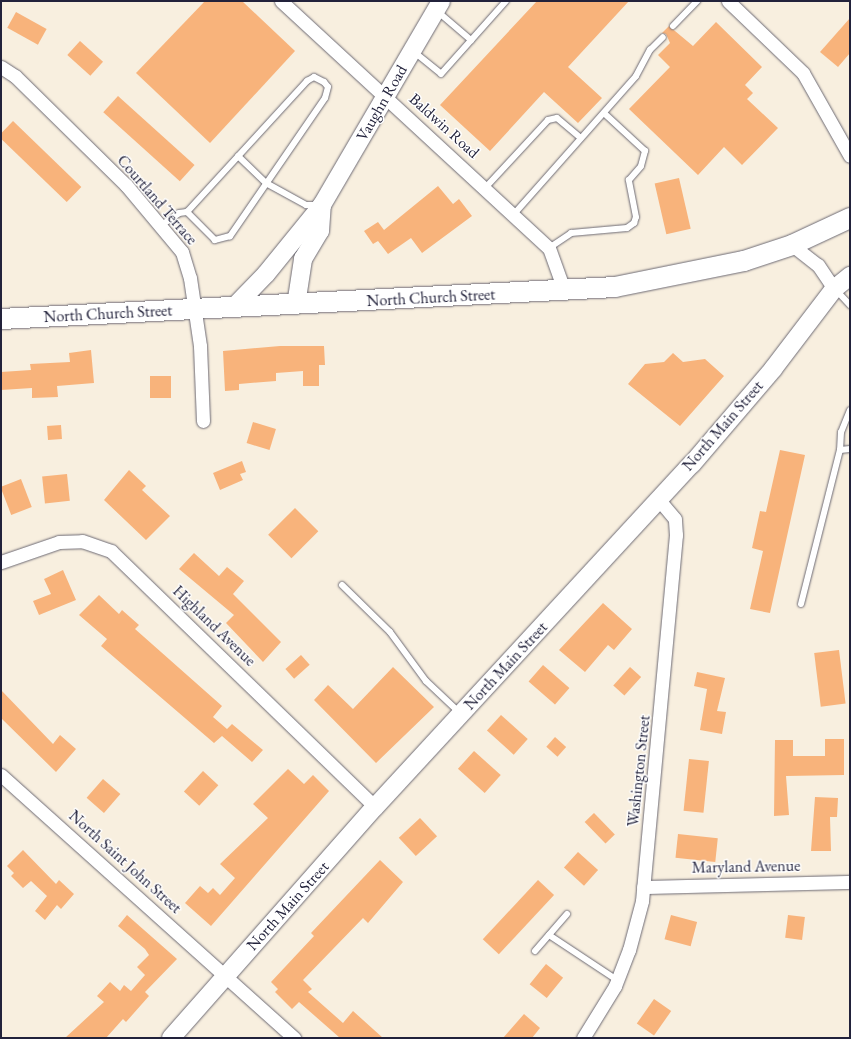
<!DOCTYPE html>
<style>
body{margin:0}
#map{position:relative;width:851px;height:1039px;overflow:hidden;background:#f8efdf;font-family:"EB Garamond",serif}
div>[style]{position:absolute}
.building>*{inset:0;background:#f8b37b;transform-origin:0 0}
.roads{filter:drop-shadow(0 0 1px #6d6a74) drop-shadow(0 0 1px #6d6a74)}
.lane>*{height:6px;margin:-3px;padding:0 3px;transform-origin:3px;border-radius:3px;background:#fff}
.street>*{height:13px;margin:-6.5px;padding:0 6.5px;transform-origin:6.5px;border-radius:6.5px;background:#fff}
.secondary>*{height:18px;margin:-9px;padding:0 9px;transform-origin:9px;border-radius:9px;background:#fff}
.primary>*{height:20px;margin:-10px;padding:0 10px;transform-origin:10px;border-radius:10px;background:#fff}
span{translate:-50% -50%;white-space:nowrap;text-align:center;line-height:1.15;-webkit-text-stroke:3px #fff;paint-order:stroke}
.street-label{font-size:16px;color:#22223b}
.frame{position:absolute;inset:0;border:2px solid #22223b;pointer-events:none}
</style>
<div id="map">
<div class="building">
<div style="clip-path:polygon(205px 1px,242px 1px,295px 51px,210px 143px,136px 73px)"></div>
<div style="clip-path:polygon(537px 1px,629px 1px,568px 67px,602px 98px,578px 123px,544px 92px,490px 151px,440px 105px)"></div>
<div style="left:16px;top:12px;width:35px;height:18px;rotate:29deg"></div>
<div style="clip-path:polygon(850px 18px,850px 53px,838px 67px,820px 52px)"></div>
<div style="clip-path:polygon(716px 22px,762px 67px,745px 85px,753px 93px,747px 99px,778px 128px,742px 165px,724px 147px,698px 175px,629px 109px,670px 67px,658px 55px,670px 43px,666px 34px,662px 33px,669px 26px,693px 46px)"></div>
<div style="left:80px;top:41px;width:31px;height:19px;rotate:42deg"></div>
<div style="left:118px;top:96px;width:103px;height:22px;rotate:42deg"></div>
<div style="left:13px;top:121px;width:95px;height:21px;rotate:44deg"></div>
<div style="left:679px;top:178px;width:52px;height:25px;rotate:77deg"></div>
<div style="clip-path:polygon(438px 186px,453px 204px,459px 199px,472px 216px,422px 253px,411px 238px,388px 254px,378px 241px,373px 244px,364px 231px,378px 222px,384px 230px)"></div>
<div style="clip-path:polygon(280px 346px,324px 346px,325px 365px,319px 365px,319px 386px,303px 386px,303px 371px,276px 373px,276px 381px,239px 384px,239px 390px,225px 391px,223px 351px)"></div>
<div style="clip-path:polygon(91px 350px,94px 383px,57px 386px,58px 397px,32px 398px,32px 388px,1px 390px,1px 372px,31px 370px,30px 364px,70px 362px,69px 353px)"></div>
<div style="clip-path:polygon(673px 353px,683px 362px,705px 359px,724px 376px,680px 426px,628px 384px,645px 364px,664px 362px)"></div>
<div style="left:150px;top:376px;width:21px;height:22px"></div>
<div style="left:253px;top:422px;width:24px;height:22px;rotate:17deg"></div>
<div style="left:61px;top:425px;width:14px;height:14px;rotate:86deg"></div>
<div style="clip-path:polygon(780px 450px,805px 455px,770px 613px,750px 609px,763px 551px,752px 548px,760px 511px,766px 512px)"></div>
<div style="clip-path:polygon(242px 461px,246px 472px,240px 474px,243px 480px,220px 490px,213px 473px)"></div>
<div style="clip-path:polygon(129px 470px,146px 486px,142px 490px,170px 516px,146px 540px,104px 500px)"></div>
<div style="left:67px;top:474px;width:27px;height:25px;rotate:84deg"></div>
<div style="left:21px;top:479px;width:30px;height:22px;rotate:69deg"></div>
<div style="left:295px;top:508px;width:33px;height:38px;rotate:45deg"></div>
<div style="clip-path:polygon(194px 553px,219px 576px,227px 567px,244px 581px,233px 594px,281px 642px,263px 662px,226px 623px,234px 615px,179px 569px)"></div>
<div style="clip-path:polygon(63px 570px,76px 600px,39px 615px,33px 601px,51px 594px,44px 579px)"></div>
<div style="clip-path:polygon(99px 595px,119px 614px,122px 610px,139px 625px,135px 629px,222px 706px,213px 717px,227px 729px,232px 724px,263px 750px,252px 762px,222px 736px,214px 743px,101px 646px,107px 639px,79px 615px)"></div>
<div style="clip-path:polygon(603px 603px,632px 629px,614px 650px,608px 645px,585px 672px,559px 650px)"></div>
<div style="left:839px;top:650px;width:54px;height:25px;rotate:83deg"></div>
<div style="left:301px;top:655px;width:13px;height:21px;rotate:48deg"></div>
<div style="left:543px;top:665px;width:35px;height:22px;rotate:41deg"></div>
<div style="clip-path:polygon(393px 667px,434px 707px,376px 763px,314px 700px,328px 685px,353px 709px)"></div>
<div style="left:630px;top:667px;width:15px;height:25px;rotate:42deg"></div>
<div style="clip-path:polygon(697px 672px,725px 678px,717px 711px,726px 712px,722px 734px,700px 730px,707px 689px,694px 686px)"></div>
<div style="clip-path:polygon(1px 690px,53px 744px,60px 735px,76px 749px,56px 772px,1px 718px)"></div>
<div style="left:501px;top:715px;width:36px;height:21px;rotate:42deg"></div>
<div style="left:555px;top:737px;width:15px;height:13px;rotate:42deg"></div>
<div style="clip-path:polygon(825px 739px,844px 739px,844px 775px,786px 776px,789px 815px,774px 816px,775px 740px,793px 740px,793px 756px,825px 756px)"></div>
<div style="left:474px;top:751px;width:36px;height:24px;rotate:42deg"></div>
<div style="left:689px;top:759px;width:20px;height:52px;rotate:6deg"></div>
<div style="clip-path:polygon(288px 769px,304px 784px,313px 775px,329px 791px,211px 926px,185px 903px,200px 886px,208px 893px,213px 888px,220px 895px,235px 878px,220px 864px,268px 818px,253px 804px)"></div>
<div style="left:203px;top:771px;width:21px;height:28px;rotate:43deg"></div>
<div style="left:103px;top:779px;width:23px;height:25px;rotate:41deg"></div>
<div style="clip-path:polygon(815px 797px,838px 798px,837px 817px,830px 817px,831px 851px,811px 851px)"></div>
<div style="left:594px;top:813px;width:30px;height:13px;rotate:46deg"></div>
<div style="left:420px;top:818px;width:25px;height:29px;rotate:47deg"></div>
<div style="left:678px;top:834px;width:40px;height:24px;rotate:6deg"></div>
<div style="clip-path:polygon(23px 850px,56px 884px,59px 880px,74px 894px,61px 909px,57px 905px,45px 920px,35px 911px,47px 896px,31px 881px,23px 888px,11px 876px,14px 873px,7px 866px)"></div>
<div style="left:578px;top:852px;width:27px;height:21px;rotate:42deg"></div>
<div style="clip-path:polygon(380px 860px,403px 882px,368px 923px,363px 918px,303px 980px,312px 989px,308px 992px,343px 1023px,353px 1011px,383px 1038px,340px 1038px,299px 1002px,292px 1009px,275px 992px,278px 989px,271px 982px,314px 936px,311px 933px)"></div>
<div style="left:538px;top:880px;width:22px;height:81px;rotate:43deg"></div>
<div style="clip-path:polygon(127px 915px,177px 959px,145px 992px,149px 996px,126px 1022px,123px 1019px,106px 1038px,65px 1038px,104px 1002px,97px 996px,110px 982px,120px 991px,124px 985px,131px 991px,145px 975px,137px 967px,149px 955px,145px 949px,118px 926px)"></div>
<div style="left:671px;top:915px;width:27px;height:25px;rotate:15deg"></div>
<div style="left:788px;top:915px;width:17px;height:23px;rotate:7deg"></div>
<div style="left:546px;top:964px;width:22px;height:26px;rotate:39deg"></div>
<div style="left:654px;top:999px;width:21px;height:30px;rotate:35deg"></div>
<div style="clip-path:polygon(524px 1014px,540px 1028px,532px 1038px,503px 1038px)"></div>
</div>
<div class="roads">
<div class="lane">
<div style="left:437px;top:11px;width:45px;rotate:40.5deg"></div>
<div style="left:673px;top:26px;width:35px;rotate:-46deg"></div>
<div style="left:413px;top:51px;width:36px;rotate:39deg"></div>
<div style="left:441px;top:74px;width:98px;rotate:-48.3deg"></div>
<div style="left:238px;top:156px;width:39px;rotate:44deg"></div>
<div style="left:266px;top:183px;width:46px;rotate:28.8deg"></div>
<div style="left:306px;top:205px;width:12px"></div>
<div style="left:486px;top:187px;width:91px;rotate:-47.2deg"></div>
<div style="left:548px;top:120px;width:9px;rotate:-13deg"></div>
<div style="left:557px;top:118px;width:31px;rotate:40deg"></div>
<div style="left:514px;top:214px;width:184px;rotate:-48.5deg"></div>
<div style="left:636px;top:76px;width:30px;rotate:-62deg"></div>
<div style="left:650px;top:50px;width:18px;rotate:-45deg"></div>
<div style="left:160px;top:226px;width:23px;rotate:-34deg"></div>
<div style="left:179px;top:213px;width:8px;rotate:-7deg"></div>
<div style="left:187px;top:212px;width:178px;rotate:-47.5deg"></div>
<div style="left:307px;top:81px;width:8px;rotate:-30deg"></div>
<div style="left:314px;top:77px;width:11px;rotate:27deg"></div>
<div style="left:324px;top:82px;width:6px;rotate:51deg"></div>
<div style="left:328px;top:87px;width:11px;rotate:105deg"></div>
<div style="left:325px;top:98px;width:168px;rotate:124.5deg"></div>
<div style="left:230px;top:236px;width:16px;rotate:165deg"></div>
<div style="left:215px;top:240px;width:40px;rotate:-135deg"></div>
<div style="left:549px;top:248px;width:27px;rotate:-34deg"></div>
<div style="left:571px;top:233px;width:56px;rotate:-5.1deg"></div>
<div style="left:627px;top:228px;width:9px;rotate:-36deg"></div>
<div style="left:634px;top:223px;width:6px;rotate:-72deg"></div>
<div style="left:636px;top:217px;width:38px;rotate:-101deg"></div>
<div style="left:629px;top:180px;width:18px;rotate:-49deg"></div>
<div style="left:641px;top:166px;width:16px;rotate:-75deg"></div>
<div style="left:645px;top:151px;width:56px;rotate:-137.2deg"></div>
<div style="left:836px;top:290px;width:21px;rotate:47deg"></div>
<div style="left:850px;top:410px;width:24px;rotate:112deg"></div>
<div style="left:841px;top:432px;width:18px;rotate:93deg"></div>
<div style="left:840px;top:450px;width:10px;rotate:-6deg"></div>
<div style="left:342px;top:585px;width:67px;rotate:44.4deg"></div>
<div style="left:390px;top:632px;width:61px;rotate:53.7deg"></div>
<div style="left:426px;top:681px;width:47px;rotate:43.3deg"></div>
<div style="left:801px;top:604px;width:159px;rotate:-75.8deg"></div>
<div style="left:549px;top:935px;width:82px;rotate:33.5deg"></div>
<div style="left:535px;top:951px;width:49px;rotate:-49.1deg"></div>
</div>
<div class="street">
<div style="left:281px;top:1px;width:364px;rotate:42.7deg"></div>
<div style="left:549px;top:248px;width:45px;rotate:70.3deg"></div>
<div style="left:728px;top:1px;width:104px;rotate:43.8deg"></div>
<div style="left:803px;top:73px;width:95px;rotate:60.5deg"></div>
<div style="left:1px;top:67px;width:17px;rotate:33deg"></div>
<div style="left:15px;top:76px;width:156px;rotate:44.5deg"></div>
<div style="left:126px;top:185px;width:87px;rotate:50.1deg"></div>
<div style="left:182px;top:252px;width:27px;rotate:73deg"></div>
<div style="left:190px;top:278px;width:69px;rotate:81.6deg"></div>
<div style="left:200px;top:346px;width:75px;rotate:87.7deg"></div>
<div style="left:792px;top:245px;width:33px;rotate:38deg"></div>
<div style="left:818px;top:265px;width:29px;rotate:56deg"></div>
<div style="left:1px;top:562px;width:61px;rotate:-19deg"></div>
<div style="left:59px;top:542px;width:23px;rotate:-2deg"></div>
<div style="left:82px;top:541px;width:31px;rotate:19deg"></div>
<div style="left:111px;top:551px;width:368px;rotate:44.1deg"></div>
<div style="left:1px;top:775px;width:394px;rotate:41.9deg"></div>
<div style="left:643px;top:887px;width:207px;rotate:-1.4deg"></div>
<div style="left:583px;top:1038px;width:61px;rotate:-58.4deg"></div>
<div style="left:615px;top:986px;width:39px;rotate:-69deg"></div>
<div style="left:629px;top:950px;width:51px;rotate:-75.1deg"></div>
<div style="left:642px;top:901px;width:368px;rotate:-84.7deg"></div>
<div style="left:676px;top:535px;width:16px;rotate:-94deg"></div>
<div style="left:675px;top:519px;width:25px;rotate:-130deg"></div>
</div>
<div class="secondary">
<div style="left:296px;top:305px;width:47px;rotate:-81.3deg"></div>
<div style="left:303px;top:259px;width:33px;rotate:-59deg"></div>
<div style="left:320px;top:231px;width:26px;rotate:-86deg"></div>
<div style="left:234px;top:307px;width:46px;rotate:-45.9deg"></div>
<div style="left:266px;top:274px;width:89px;rotate:-50.9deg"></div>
<div style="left:322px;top:205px;width:236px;rotate:-59.7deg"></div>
<div style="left:171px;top:1038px;width:308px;rotate:-48.6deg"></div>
<div style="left:375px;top:807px;width:467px;rotate:-47.3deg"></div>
<div style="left:692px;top:464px;width:125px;rotate:-49.5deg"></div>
<div style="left:773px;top:369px;width:101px;rotate:-52.7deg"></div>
<div style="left:834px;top:289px;width:21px;rotate:-39deg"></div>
</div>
<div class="primary">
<div style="left:1px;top:319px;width:615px;rotate:-2.98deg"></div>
<div style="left:615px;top:287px;width:132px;rotate:-11.4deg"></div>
<div style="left:744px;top:261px;width:51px;rotate:-18.4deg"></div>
<div style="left:792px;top:245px;width:64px;rotate:-25deg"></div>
</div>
</div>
<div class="street-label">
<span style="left:382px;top:103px;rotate:-60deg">Vaughn Road</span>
<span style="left:444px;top:126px;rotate:42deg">Baldwin Road</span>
<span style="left:157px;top:200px;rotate:49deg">Courtland Terrace</span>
<span style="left:431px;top:298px;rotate:-3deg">North Church Street</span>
<span style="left:108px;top:314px;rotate:-3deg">North Church Street</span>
<span style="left:723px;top:426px;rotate:-49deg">North Main Street</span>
<span style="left:214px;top:626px;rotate:44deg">Highland Avenue</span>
<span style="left:506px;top:666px;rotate:-47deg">North Main Street</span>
<span style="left:639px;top:771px;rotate:-84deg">Washington Street</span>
<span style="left:125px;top:862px;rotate:42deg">North Saint John Street</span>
<span style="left:746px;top:867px;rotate:-1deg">Maryland Avenue</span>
<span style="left:288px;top:906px;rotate:-48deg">North Main Street</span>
</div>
<div class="frame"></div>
</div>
